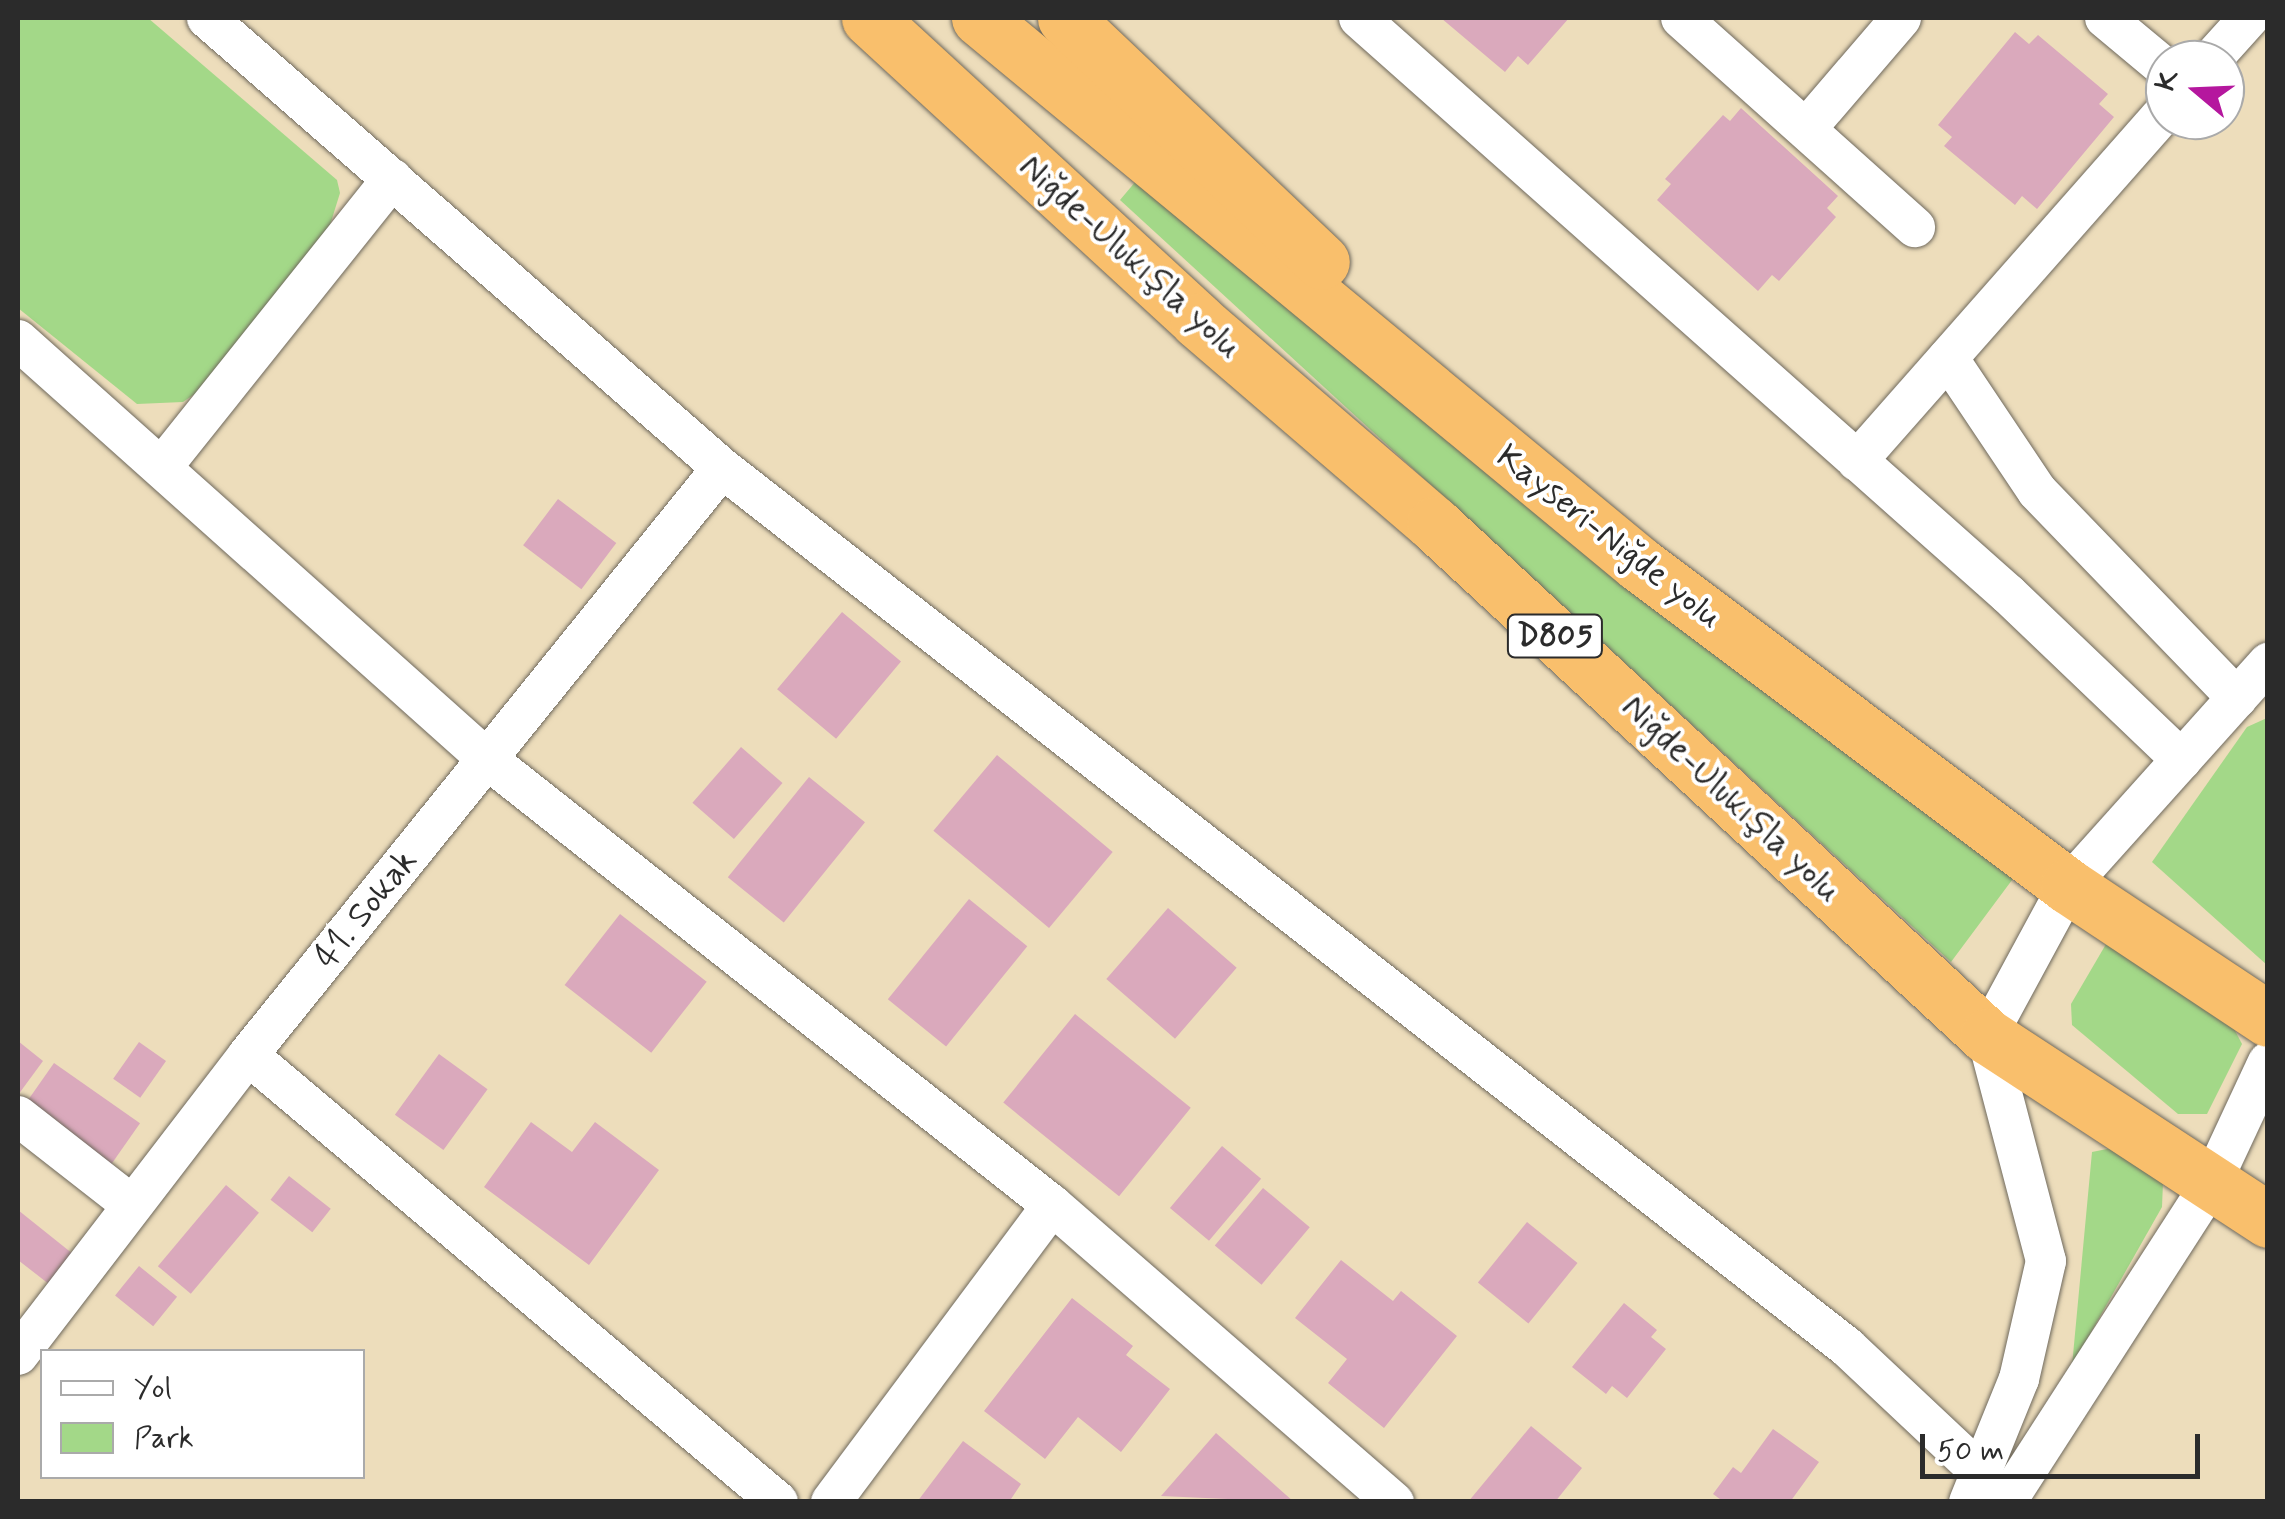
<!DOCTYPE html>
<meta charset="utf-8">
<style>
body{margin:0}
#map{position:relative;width:2285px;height:1519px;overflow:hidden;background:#edddbb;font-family:Mynerve,sans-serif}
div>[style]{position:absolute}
.green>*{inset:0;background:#a3d888}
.building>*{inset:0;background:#daa9bc;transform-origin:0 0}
.roads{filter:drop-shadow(0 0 2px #6f695d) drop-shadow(0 0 2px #6f695d)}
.minor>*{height:40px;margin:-20px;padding:0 20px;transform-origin:20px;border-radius:20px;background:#fff}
.highway>*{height:55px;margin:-27.5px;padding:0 27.5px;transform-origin:27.5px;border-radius:27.5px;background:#f9bf6c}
span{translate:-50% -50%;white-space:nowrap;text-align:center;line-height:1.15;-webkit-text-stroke:8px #fff;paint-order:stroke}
.shield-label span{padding:2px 8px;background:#fff;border:2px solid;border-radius:8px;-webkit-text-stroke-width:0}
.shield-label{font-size:32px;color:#2b2b2b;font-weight:700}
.street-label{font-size:35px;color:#2b2b2b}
.frame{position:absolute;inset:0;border:20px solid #2b2b2b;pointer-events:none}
.legend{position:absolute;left:40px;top:1349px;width:325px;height:130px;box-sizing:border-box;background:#fff;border:2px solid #aaa;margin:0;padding:12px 18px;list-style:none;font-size:30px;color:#2b2b2b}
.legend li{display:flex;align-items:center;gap:20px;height:50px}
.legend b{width:50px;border:2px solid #aaa}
.north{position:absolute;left:2145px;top:40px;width:100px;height:100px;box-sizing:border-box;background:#fff;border:2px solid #aaa;border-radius:50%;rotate:289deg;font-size:28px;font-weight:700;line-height:40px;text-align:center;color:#2b2b2b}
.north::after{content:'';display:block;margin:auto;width:35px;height:45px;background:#b5179e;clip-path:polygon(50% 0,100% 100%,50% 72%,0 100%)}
.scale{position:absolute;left:1920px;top:1434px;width:280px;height:45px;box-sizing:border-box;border:5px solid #2b2b2b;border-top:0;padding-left:12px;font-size:30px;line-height:35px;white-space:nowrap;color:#2b2b2b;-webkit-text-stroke:8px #fff;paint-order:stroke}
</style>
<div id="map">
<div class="green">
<div style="clip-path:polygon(18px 18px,148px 18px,337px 180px,340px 193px,330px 225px,202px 389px,183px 402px,137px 404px,18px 308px)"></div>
<div style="clip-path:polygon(1136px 181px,1639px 598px,2015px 876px,1951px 962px,1120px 200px)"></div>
<div style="clip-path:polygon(2267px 718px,2267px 965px,2152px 862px,2247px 727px)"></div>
<div style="clip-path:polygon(2109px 939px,2229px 1019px,2242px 1044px,2207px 1114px,2178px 1114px,2072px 1025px,2071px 1004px)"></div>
<div style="clip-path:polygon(2112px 1148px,2163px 1182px,2162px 1207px,2072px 1366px,2092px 1152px)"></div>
</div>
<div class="building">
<div style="clip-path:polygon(1441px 18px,1569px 18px,1528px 65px,1518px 56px,1505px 72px)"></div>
<div style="clip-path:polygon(2015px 32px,2029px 44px,2038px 35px,2108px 94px,2099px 104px,2114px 117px,2037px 209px,2022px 196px,2015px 205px,1944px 146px,1952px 137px,1938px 125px)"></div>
<div style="clip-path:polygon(1741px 108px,1838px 196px,1827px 208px,1836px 217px,1779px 281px,1772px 275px,1758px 291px,1657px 200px,1671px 184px,1665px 179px,1723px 115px,1730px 121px)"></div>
<div style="left:558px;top:499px;width:73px;height:58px;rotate:37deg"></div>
<div style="left:842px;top:612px;width:77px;height:101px;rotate:40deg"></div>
<div style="left:741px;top:747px;width:55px;height:74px;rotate:41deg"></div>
<div style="left:997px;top:755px;width:151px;height:99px;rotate:40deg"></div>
<div style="left:809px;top:777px;width:72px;height:129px;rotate:39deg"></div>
<div style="left:969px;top:899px;width:75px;height:129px;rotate:39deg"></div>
<div style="left:1168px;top:908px;width:91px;height:94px;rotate:41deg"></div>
<div style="left:620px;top:914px;width:110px;height:90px;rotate:38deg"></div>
<div style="left:1075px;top:1014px;width:149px;height:114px;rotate:39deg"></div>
<div style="clip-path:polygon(18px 1041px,43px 1061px,18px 1095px)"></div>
<div style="left:139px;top:1042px;width:33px;height:45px;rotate:35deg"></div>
<div style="left:439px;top:1054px;width:60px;height:75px;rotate:36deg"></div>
<div style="left:54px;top:1063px;width:105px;height:51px;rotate:35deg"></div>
<div style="clip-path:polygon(531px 1122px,572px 1152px,595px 1122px,659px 1170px,589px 1265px,484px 1187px)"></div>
<div style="left:1222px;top:1146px;width:51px;height:81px;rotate:40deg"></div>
<div style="left:289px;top:1176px;width:53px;height:30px;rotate:38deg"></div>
<div style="left:226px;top:1185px;width:43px;height:106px;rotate:40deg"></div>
<div style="left:1263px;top:1188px;width:61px;height:75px;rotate:40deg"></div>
<div style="clip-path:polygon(18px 1210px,78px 1258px,54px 1288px,18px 1260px)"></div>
<div style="left:1527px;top:1222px;width:65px;height:78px;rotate:39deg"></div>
<div style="clip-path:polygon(1341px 1260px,1393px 1301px,1401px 1291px,1457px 1336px,1384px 1428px,1328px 1383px,1347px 1359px,1295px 1318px)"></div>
<div style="left:139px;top:1266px;width:49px;height:38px;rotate:39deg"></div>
<div style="clip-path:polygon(1072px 1298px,1133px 1346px,1126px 1355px,1170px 1389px,1121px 1452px,1078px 1417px,1045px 1459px,984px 1411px)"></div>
<div style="clip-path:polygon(1624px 1303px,1657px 1330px,1651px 1337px,1666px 1349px,1627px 1398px,1612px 1386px,1606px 1394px,1572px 1367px)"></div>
<div style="clip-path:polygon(1531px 1426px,1582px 1468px,1555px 1502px,1468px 1502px)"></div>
<div style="clip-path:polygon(1773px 1429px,1819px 1462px,1790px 1502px,1724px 1502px,1713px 1494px,1733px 1467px,1741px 1473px)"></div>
<div style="clip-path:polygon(1216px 1433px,1250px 1463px,1294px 1502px,1161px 1496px)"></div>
<div style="clip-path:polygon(963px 1441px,1021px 1484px,1009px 1502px,917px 1502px)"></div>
</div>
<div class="roads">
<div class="minor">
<div style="left:207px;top:18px;width:684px;rotate:41.15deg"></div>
<div style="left:722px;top:468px;width:1428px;rotate:38deg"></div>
<div style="left:1847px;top:1347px;width:184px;rotate:43.2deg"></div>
<div style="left:1359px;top:18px;width:868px;rotate:41.59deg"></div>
<div style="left:2008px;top:594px;width:240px;rotate:43.7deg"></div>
<div style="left:1681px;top:18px;width:314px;rotate:41.8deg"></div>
<div style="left:2105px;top:18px;width:78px;rotate:39.8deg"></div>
<div style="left:2211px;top:60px;width:57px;rotate:-47.9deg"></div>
<div style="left:1806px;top:129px;width:146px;rotate:-49.4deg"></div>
<div style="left:18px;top:340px;width:629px;rotate:41.78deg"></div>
<div style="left:487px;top:759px;width:720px;rotate:38.29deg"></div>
<div style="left:1052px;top:1205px;width:453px;rotate:41deg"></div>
<div style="left:1948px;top:358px;width:160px;rotate:56.2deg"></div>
<div style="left:2037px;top:491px;width:288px;rotate:46deg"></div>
<div style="left:1857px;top:461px;width:465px;rotate:-48.6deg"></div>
<div style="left:162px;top:467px;width:369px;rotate:-51.4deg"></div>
<div style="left:248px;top:1055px;width:693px;rotate:40.14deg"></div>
<div style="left:18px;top:1116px;width:145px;rotate:38deg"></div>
<div style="left:18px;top:1355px;width:378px;rotate:-52.5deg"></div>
<div style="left:248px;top:1055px;width:754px;rotate:-51.08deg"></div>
<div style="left:831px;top:1502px;width:370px;rotate:-53.3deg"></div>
<div style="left:1969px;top:1502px;width:133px;rotate:-67.9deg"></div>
<div style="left:2019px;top:1379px;width:121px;rotate:-77.1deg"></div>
<div style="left:2046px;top:1261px;width:233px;rotate:-104.7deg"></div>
<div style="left:1987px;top:1036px;width:170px;rotate:-61.6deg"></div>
<div style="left:2068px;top:886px;width:300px;rotate:-48.1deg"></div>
<div style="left:2006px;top:1502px;width:381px;rotate:-57.2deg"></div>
<div style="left:2212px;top:1182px;width:132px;rotate:-65deg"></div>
</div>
<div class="highway">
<div style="left:869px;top:18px;width:447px;rotate:42.6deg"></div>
<div style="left:1198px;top:321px;width:311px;rotate:40.7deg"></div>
<div style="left:1434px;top:524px;width:754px;rotate:42.8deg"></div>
<div style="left:1987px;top:1036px;width:336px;rotate:33.2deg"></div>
<div style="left:979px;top:18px;width:857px;rotate:39.6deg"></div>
<div style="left:1639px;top:564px;width:536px;rotate:36.89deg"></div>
<div style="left:2068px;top:886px;width:240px;rotate:33.6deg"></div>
<div style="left:1065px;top:18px;width:354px;rotate:43.5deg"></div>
</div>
</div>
<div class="shield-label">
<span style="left:1555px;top:636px">D805</span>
</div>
<div class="street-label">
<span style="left:1130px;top:257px;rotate:42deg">Niğde-Ulukışla yolu</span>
<span style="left:1609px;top:537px;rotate:38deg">Kayseri-Niğde yolu</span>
<span style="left:1731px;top:799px;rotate:43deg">Niğde-Ulukışla yolu</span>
<span style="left:366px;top:909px;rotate:-51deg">41. Sokak</span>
</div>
<div class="frame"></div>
<ul class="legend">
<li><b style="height:12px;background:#fff"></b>Yol</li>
<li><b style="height:28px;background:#a3d888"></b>Park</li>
</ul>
<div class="north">K</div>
<div class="scale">50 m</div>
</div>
